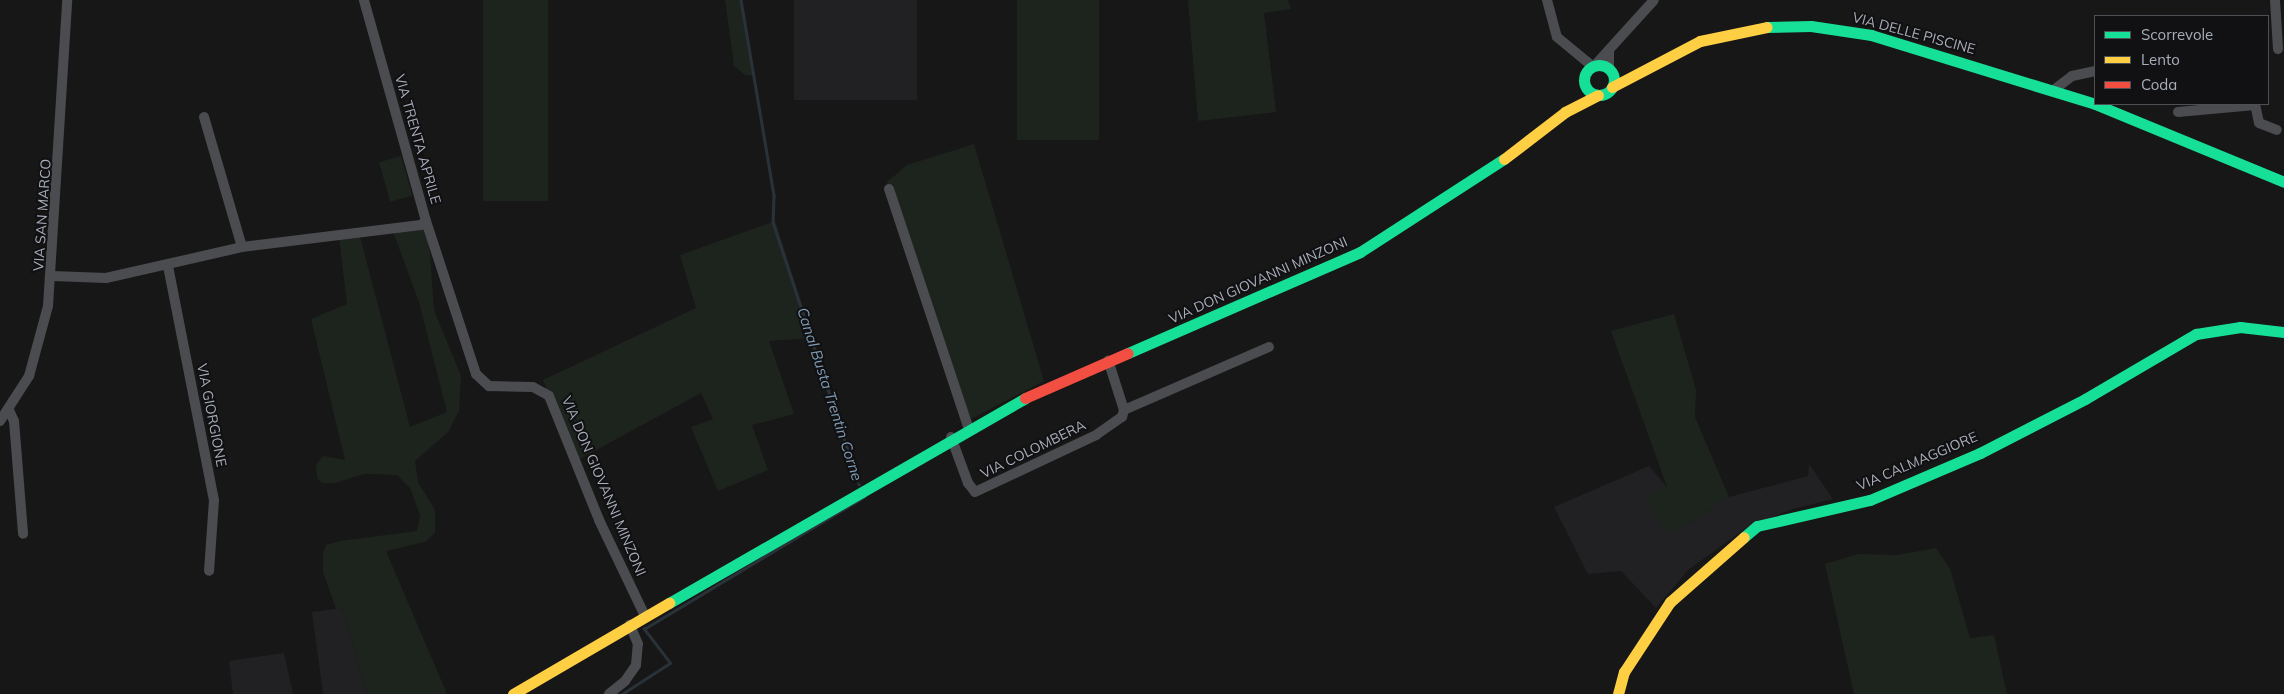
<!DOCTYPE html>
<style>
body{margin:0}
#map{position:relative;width:2284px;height:694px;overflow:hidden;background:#171717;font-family:Mulish,sans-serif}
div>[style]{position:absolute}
.built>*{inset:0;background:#212123;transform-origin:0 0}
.green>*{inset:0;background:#1d241e;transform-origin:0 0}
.stream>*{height:2.5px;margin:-1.25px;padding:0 1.25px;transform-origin:1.25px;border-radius:1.25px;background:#2a3239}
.street>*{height:10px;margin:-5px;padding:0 5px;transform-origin:5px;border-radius:5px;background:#4b4c50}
.fast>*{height:11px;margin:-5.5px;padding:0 5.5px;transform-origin:5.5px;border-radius:5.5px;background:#16e098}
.fast>.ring{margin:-5.5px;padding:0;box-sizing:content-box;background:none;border:11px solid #16e098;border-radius:50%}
.slow>*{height:11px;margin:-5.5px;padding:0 5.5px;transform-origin:5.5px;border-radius:5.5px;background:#ffcf43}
.jam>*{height:11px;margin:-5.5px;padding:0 5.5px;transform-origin:5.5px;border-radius:5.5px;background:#f24e42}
span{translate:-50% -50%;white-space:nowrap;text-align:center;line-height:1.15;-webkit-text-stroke:4px #111113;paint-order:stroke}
.street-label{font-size:14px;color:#a8adb8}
.water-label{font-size:15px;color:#7f9bb3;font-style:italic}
.legend{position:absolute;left:2094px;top:15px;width:175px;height:90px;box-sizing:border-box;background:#111113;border:1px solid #4d4f55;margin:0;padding:6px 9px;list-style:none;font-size:15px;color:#a8adb8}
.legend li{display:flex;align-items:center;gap:10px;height:25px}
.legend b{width:25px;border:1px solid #4d4f55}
</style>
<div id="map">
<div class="built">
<div style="left:794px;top:0;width:123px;height:100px"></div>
<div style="clip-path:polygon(1809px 464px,1833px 499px,1793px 509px,1746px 528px,1688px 570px,1656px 608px,1621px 571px,1588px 574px,1554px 507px,1649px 466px,1667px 487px,1645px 497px,1675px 532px,1729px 497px,1808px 476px)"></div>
<div style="clip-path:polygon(342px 608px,367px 694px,323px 694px,312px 612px)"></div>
<div style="clip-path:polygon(284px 653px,293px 694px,233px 694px,229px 661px)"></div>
</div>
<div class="green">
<div style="left:483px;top:0;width:65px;height:201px"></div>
<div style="clip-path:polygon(725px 0,742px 0,755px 76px,745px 75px,734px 66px)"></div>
<div style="left:1017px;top:0;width:82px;height:140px"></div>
<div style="clip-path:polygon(1188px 0,1288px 0,1291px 9px,1264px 13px,1276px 112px,1198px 121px)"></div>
<div style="clip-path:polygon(974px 144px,1044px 381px,971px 419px,951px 374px,887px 182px,907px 165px)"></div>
<div style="left:401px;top:156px;width:41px;height:23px;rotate:74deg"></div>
<div style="clip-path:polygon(775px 221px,813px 338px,769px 341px,794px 414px,752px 425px,768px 470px,718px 491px,691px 427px,713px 419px,701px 393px,578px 460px,543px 380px,696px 308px,680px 255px)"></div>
<div style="clip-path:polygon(428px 226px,434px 310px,461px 376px,459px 411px,448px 432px,415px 461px,418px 482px,435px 510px,435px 533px,425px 542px,386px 551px,447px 694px,367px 694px,342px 608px,336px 609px,323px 572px,323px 553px,326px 545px,340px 541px,417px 531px,420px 515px,410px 488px,397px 475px,364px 474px,335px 483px,322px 483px,317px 478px,316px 465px,323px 456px,345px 460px,311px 319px,347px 304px,339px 237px,359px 233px,410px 427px,447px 412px,419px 302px,392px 229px)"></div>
<div style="clip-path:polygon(1674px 314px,1696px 390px,1695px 417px,1729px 497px,1675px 532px,1655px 519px,1645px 496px,1667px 487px,1611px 331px)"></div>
<div style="clip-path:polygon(1936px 548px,1950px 569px,1970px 638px,1994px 635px,2007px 694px,1854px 694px,1825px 564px,1858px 554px,1898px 555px)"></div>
</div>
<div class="stream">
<div style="left:741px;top:0;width:199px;rotate:80.4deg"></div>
<div style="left:774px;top:196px;width:26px;rotate:92deg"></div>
<div style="left:773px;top:222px;width:276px;rotate:71.8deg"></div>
<div style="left:622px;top:694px;width:57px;rotate:-32.9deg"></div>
<div style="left:670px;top:663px;width:43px;rotate:-127.4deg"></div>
<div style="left:644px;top:629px;width:257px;rotate:-31deg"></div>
<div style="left:864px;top:497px;width:3px;rotate:-108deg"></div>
</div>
<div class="street">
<div style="left:1547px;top:0;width:38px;rotate:75deg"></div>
<div style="left:1557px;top:37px;width:45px;rotate:39.6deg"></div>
<div style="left:2275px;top:0;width:49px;rotate:86.5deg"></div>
<div style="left:1596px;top:64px;width:86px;rotate:-47.8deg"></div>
<div style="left:1609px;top:68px;width:18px;rotate:-90deg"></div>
<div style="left:2055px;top:89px;width:21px;rotate:-37deg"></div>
<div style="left:2072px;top:76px;width:24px;rotate:-12deg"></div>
<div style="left:2255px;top:104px;width:19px;rotate:78deg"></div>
<div style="left:2259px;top:123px;width:19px;rotate:21deg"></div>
<div style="left:2178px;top:112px;width:77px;rotate:-5.2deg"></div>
<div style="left:204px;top:117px;width:135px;rotate:73.7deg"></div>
<div style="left:889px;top:189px;width:251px;rotate:71.6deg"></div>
<div style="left:426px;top:221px;width:161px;rotate:71.9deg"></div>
<div style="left:476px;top:374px;width:18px;rotate:43deg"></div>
<div style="left:489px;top:386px;width:44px;rotate:1.3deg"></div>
<div style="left:533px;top:387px;width:18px;rotate:29deg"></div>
<div style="left:549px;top:396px;width:134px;rotate:68deg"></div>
<div style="left:599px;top:520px;width:106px;rotate:64.4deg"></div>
<div style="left:168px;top:266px;width:238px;rotate:78.9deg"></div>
<div style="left:214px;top:500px;width:71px;rotate:94deg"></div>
<div style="left:52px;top:276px;width:54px;rotate:2.1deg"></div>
<div style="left:106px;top:278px;width:139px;rotate:-12.8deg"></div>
<div style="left:242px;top:247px;width:180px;rotate:-7deg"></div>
<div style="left:421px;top:225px;width:6px;rotate:-39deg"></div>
<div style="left:426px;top:221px;width:230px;rotate:-105.7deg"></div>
<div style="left:9px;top:410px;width:12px;rotate:66deg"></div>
<div style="left:14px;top:421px;width:113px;rotate:85.4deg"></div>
<div style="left:1124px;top:410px;width:158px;rotate:-23.5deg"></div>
<div style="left:0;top:421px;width:54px;rotate:-57.2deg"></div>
<div style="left:29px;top:376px;width:73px;rotate:-74.8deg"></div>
<div style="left:48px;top:306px;width:307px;rotate:-86.4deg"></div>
<div style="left:951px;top:437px;width:49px;rotate:69.7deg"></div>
<div style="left:968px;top:483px;width:11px;rotate:52deg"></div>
<div style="left:975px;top:492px;width:134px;rotate:-25.2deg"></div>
<div style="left:1096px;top:435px;width:32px;rotate:-35deg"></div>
<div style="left:1122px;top:417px;width:7px;rotate:-74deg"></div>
<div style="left:1124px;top:410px;width:52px;rotate:-107.7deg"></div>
<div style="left:609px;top:694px;width:21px;rotate:-39deg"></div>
<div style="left:625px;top:681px;width:19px;rotate:-55deg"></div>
<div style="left:636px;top:665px;width:21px;rotate:-85deg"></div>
<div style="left:638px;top:644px;width:21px;rotate:-113deg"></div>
</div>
<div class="fast">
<div style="left:1767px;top:27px;width:44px;rotate:-1.3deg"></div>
<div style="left:1811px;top:26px;width:61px;rotate:8.5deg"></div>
<div style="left:1871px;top:35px;width:234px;rotate:17.1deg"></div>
<div class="ring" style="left:1584px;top:65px;width:19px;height:19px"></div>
<div style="left:2095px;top:104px;width:204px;rotate:22.4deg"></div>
<div style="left:1128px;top:353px;width:253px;rotate:-23.5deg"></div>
<div style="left:1360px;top:252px;width:171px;rotate:-32.9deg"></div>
<div style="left:1744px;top:537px;width:17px;rotate:-40deg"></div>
<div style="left:1757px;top:526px;width:116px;rotate:-13deg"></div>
<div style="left:1870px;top:500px;width:120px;rotate:-23.1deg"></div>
<div style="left:1980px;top:453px;width:118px;rotate:-27.2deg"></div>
<div style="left:2085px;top:399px;width:129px;rotate:-30.4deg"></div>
<div style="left:2196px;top:334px;width:45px;rotate:-9deg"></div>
<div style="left:2240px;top:327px;width:44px;rotate:6.5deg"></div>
<div style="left:669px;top:603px;width:411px;rotate:-29.9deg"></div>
</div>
<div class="slow">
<div style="left:1612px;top:87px;width:99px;rotate:-27.6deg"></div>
<div style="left:1700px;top:41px;width:68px;rotate:-11.8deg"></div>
<div style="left:1504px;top:159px;width:77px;rotate:-37.6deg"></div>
<div style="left:1565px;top:112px;width:37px;rotate:-27deg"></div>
<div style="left:513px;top:694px;width:181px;rotate:-30.3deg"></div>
<div style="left:1618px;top:694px;width:23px;rotate:-75deg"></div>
<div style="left:1624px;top:672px;width:84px;rotate:-56.7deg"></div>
<div style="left:1670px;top:602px;width:98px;rotate:-41.3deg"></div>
</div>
<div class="jam">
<div style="left:1025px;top:398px;width:112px;rotate:-23.6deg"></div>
</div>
<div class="street-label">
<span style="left:1914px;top:33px;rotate:15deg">VIA DELLE PISCINE</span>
<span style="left:418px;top:139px;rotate:74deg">VIA TRENTA APRILE</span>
<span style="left:42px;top:215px;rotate:-86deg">VIA SAN MARCO</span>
<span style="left:1258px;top:280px;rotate:-24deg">VIA DON GIOVANNI MINZONI</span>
<span style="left:212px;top:415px;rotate:79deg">VIA GIORGIONE</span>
<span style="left:1033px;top:449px;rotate:-26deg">VIA COLOMBERA</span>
<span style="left:1917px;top:461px;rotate:-23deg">VIA CALMAGGIORE</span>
<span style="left:604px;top:486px;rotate:67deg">VIA DON GIOVANNI MINZONI</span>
</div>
<div class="water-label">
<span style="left:830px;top:394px;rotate:72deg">Canal Busta Trentin Corne</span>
</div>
<ul class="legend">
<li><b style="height:6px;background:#16e098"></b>Scorrevole</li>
<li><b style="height:6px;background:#ffcf43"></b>Lento</li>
<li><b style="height:6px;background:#f24e42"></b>Coda</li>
</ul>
</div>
